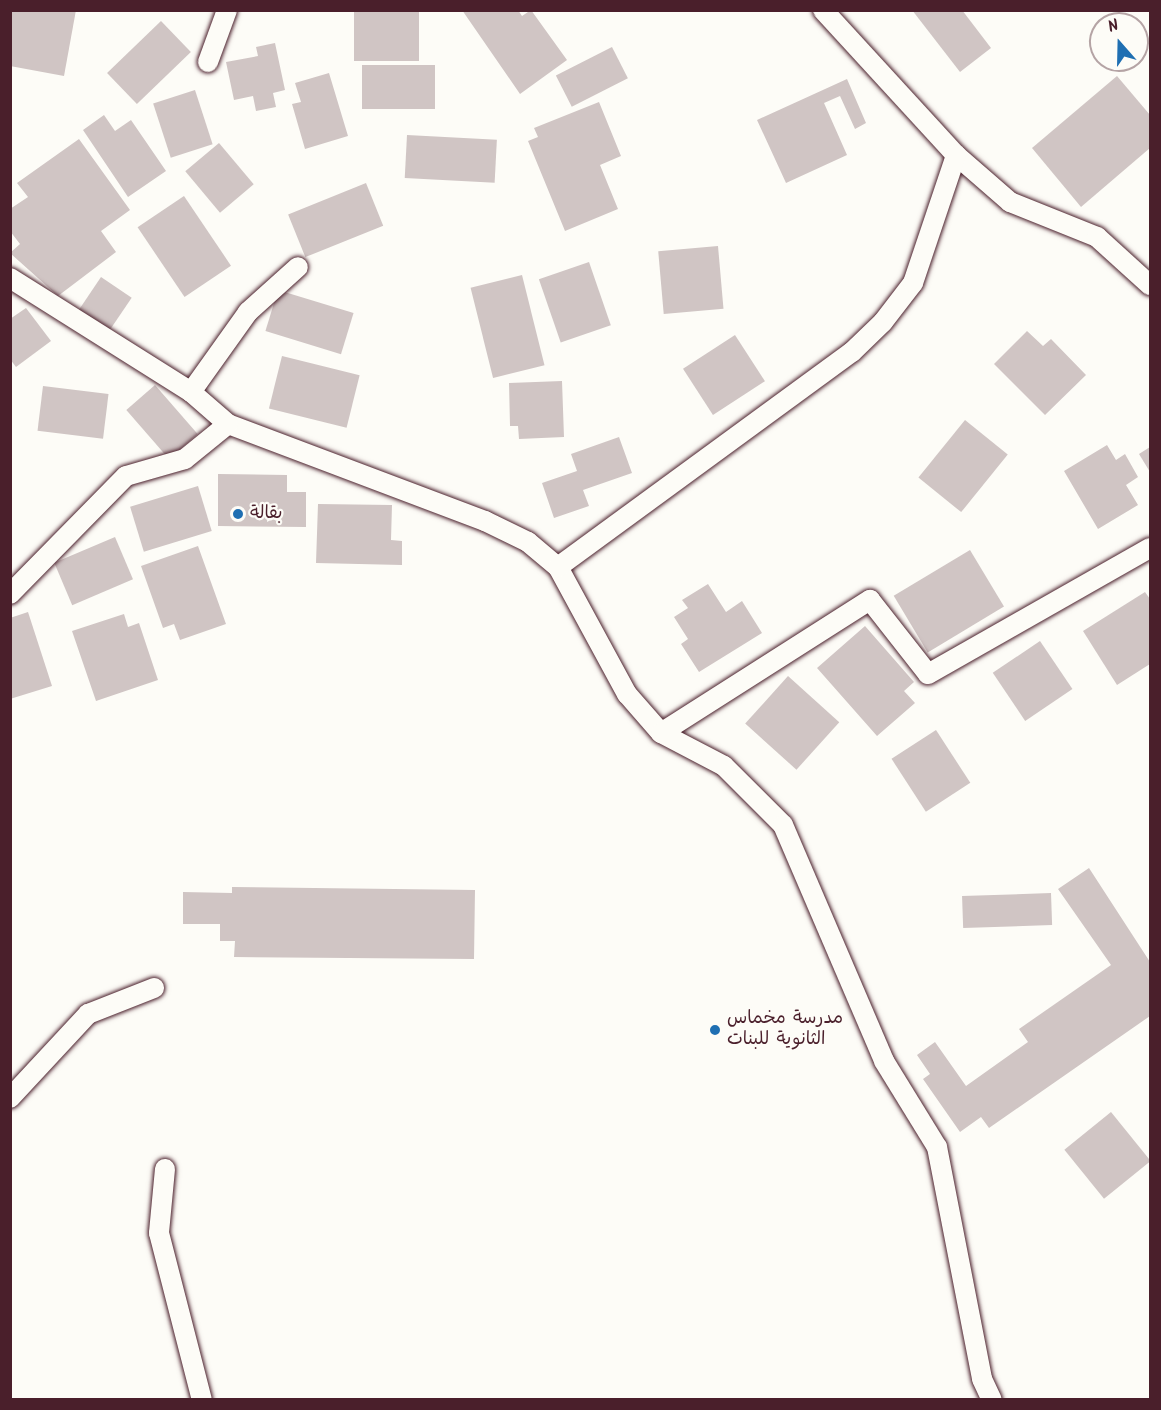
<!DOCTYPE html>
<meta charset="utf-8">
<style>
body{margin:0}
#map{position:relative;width:1161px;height:1410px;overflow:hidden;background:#fdfcf7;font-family:Kalam,"Playpen Sans Arabic",sans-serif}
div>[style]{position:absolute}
.building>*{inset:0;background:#d0c5c4;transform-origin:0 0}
.roads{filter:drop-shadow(0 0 2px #4a1f2b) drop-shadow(0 0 2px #4a1f2b)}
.street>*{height:20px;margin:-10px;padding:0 10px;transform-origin:10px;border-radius:10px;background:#fdfcf7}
.dots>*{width:16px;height:16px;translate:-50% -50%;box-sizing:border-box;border:3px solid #fdfcf7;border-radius:50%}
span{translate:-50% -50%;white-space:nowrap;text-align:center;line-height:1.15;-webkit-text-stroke:4.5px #fdfcf7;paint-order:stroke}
.poi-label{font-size:18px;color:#4a1f2b}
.left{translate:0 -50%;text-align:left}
.frame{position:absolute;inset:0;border:12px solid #4a1f2b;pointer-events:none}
.north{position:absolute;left:1089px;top:12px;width:60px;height:60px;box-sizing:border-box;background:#fdfcf7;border:2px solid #b5a4a5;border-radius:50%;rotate:340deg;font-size:16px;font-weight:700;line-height:24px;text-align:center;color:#4a1f2b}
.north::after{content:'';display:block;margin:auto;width:21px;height:27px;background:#1f6fb2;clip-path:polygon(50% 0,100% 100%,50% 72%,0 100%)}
</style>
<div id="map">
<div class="building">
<div style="clip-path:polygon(10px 10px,76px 10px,64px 76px,10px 66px)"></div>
<div style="left:354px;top:10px;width:65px;height:51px"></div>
<div style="clip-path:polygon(462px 10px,518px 10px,522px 16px,531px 10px,567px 60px,520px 94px)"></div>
<div style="clip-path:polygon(912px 10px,962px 10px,991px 48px,960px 72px)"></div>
<div style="left:161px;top:21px;width:43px;height:75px;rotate:46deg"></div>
<div style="clip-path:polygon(275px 43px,285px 90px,273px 93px,276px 107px,256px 111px,253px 96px,234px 100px,226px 62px,258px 56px,256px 47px)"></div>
<div style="left:612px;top:47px;width:35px;height:63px;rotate:63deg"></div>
<div style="left:435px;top:65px;width:44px;height:73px;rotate:90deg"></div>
<div style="clip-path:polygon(329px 73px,348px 136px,305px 149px,292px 104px,301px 102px,295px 83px)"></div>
<div style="clip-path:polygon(1117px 76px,1150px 115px,1150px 148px,1081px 207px,1032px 148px)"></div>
<div style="clip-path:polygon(847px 79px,866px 123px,855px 129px,840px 96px,824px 103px,847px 155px,786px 183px,757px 120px)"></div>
<div style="left:195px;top:90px;width:57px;height:44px;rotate:72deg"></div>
<div style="clip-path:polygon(599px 102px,621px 156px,600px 165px,618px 209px,565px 231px,528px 141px,538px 137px,534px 128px)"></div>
<div style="clip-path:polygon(104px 115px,115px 131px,131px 120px,166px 171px,128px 197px,83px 130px)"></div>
<div style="left:407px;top:135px;width:90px;height:43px;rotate:3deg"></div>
<div style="clip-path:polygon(79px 139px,130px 210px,101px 231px,116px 252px,58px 296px,10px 253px,20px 244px,10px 231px,10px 209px,28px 197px,17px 183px)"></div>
<div style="left:219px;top:143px;width:54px;height:44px;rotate:50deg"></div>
<div style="left:366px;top:183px;width:46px;height:84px;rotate:68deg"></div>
<div style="left:184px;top:196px;width:84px;height:56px;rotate:56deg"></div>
<div style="left:718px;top:246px;width:63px;height:60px;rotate:85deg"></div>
<div style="left:589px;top:262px;width:67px;height:53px;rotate:71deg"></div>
<div style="left:522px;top:275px;width:93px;height:53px;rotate:76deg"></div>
<div style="left:101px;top:277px;width:37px;height:46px;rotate:34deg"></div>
<div style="left:278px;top:290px;width:79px;height:43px;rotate:17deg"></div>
<div style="clip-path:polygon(26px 308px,51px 341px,16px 367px,10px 359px,10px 319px)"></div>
<div style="clip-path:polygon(1027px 331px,1043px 346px,1051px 339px,1086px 375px,1045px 415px,994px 364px)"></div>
<div style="left:735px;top:335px;width:55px;height:62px;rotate:57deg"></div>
<div style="left:282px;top:356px;width:80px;height:54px;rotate:14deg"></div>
<div style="clip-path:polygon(562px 381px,564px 437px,519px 439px,518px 426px,510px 426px,509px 383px)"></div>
<div style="left:155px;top:385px;width:65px;height:38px;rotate:49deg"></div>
<div style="left:43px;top:386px;width:66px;height:45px;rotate:7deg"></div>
<div style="left:965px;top:420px;width:55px;height:74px;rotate:39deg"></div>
<div style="clip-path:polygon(619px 437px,632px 473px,583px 490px,589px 506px,554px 518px,542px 483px,577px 471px,571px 454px)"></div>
<div style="clip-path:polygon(1107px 445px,1116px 460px,1125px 454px,1138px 477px,1126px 485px,1138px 505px,1098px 529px,1064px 471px)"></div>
<div style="clip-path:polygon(1150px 447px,1150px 472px,1139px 454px)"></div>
<div style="clip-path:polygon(218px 474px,287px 475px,287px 492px,306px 492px,306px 527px,218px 526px)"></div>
<div style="left:198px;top:486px;width:47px;height:71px;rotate:73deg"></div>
<div style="clip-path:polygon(318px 504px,392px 505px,391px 540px,402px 541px,402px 565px,316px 563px)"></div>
<div style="left:115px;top:537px;width:46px;height:66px;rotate:67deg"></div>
<div style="clip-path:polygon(198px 546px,226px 624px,180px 640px,174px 624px,163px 628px,141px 566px)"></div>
<div style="left:970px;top:550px;width:66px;height:89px;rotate:59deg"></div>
<div style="clip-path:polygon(708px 584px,726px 612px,742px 601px,762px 633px,699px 672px,681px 644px,688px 639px,674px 617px,688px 608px,682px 600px)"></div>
<div style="clip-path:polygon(1145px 592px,1150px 599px,1150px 664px,1117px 685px,1083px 631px)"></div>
<div style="clip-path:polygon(28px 612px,52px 686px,10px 699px,10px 618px)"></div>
<div style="clip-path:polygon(124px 614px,128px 627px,139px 623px,158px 680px,96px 701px,72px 631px)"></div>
<div style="clip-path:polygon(865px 626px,914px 682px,904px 691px,915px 703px,877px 736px,817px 668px)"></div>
<div style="left:1040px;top:641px;width:58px;height:57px;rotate:56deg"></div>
<div style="left:788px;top:676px;width:69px;height:64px;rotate:42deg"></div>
<div style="left:936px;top:730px;width:63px;height:53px;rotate:57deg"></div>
<div style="clip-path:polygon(1089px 868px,1150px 962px,1150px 1016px,989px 1128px,981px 1117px,960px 1132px,923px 1079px,930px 1074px,917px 1055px,935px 1042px,966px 1086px,1028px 1042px,1019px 1029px,1111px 965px,1058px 889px)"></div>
<div style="clip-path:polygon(232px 887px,475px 890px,474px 959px,234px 957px,235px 941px,220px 941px,220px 924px,183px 924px,183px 892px,232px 893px)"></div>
<div style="left:1051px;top:893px;width:32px;height:89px;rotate:88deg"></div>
<div style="left:1111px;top:1112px;width:63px;height:60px;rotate:51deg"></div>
</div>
<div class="roads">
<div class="street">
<div style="left:823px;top:10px;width:197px;rotate:47.5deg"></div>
<div style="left:956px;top:155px;width:72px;rotate:41deg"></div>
<div style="left:1010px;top:202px;width:94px;rotate:21.9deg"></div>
<div style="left:1097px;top:237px;width:72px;rotate:42.2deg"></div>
<div style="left:208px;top:62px;width:55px;rotate:-69.9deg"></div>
<div style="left:10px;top:278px;width:214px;rotate:32.2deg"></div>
<div style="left:191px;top:392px;width:49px;rotate:40.9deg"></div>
<div style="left:228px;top:424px;width:275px;rotate:20.7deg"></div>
<div style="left:485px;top:521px;width:48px;rotate:26deg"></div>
<div style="left:528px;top:542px;width:39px;rotate:40deg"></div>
<div style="left:558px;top:567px;width:145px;rotate:61.5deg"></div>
<div style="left:627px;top:694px;width:52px;rotate:48.9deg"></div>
<div style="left:661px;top:733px;width:71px;rotate:27.6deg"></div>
<div style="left:724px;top:766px;width:83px;rotate:45deg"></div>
<div style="left:783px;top:825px;width:257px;rotate:66.8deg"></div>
<div style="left:884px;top:1061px;width:101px;rotate:58.4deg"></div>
<div style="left:937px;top:1147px;width:236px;rotate:79deg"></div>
<div style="left:982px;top:1379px;width:23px;rotate:65deg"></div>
<div style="left:191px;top:392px;width:98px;rotate:-54.5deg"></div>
<div style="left:248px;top:312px;width:67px;rotate:-42deg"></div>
<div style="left:558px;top:567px;width:364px;rotate:-36.2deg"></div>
<div style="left:852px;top:352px;width:43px;rotate:-44.1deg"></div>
<div style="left:883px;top:322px;width:49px;rotate:-52.4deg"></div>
<div style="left:913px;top:283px;width:135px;rotate:-71.4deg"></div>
<div style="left:10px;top:594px;width:165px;rotate:-45.5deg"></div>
<div style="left:126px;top:476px;width:61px;rotate:-16.1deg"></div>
<div style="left:185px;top:459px;width:55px;rotate:-39.1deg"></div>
<div style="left:661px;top:733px;width:248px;rotate:-32.5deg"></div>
<div style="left:870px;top:600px;width:94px;rotate:51.9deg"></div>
<div style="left:928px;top:674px;width:255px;rotate:-29.6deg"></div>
<div style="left:10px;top:1098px;width:115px;rotate:-47.1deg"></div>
<div style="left:88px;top:1014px;width:71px;rotate:-21.5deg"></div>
<div style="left:165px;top:1169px;width:64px;rotate:95.4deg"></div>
<div style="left:159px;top:1233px;width:172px;rotate:75.6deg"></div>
</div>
</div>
<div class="dots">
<div style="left:238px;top:514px;background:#1f6fb2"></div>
<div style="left:715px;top:1030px;background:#1f6fb2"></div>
</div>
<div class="poi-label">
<span class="left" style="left:250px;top:514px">بقالة</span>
<span class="left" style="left:727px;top:1030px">مدرسة مخماس<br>الثانوية للبنات</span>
</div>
<div class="frame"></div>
<div class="north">N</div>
</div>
